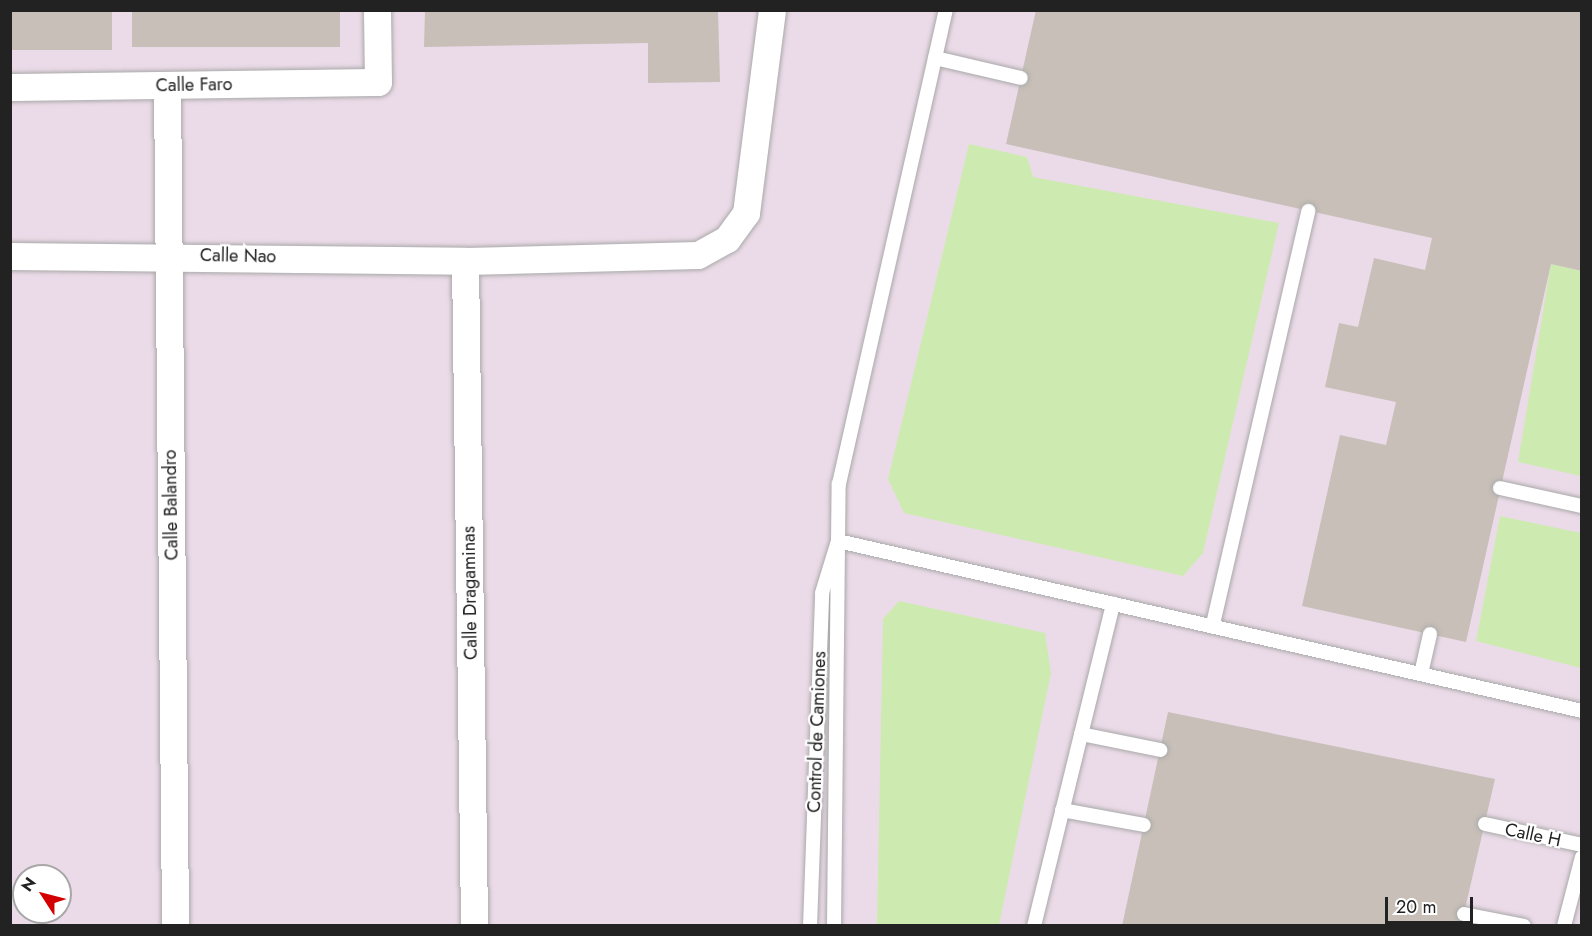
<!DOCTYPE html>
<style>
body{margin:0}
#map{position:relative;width:1592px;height:936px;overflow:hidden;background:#f2efe9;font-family:Jost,sans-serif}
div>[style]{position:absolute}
.industrial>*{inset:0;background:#ebdbe8}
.grass>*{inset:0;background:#cdebb0}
.building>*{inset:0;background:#c7bfb8;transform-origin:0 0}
.roads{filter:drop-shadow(0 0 2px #a9a9a9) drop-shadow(0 0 2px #a9a9a9)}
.lane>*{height:14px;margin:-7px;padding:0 7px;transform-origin:7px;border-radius:7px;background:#fff}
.street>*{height:27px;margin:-13.5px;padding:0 13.5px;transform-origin:13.5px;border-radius:13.5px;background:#fff}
span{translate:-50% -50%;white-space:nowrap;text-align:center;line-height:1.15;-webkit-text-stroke:4.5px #fff;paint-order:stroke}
.street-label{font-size:18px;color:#222}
.frame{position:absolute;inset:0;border:12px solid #222;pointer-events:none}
.north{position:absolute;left:12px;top:864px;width:60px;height:60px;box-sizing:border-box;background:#fff;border:2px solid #a7a7a7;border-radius:50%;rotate:306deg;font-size:16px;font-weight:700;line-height:24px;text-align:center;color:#222}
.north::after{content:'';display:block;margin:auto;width:21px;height:27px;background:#d40000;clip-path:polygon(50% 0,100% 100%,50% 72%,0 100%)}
.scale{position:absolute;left:1385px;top:897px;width:88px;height:27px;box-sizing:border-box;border:3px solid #222;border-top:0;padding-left:8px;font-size:18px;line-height:21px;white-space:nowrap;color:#222;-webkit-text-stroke:4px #fff;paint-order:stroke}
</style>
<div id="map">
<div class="industrial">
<div style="clip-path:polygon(evenodd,10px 11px,1581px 11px,1581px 925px,11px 925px,10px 11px,24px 876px,60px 876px,60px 912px,24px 912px,24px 876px)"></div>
</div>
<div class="grass">
<div style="clip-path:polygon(969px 144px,1027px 157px,1033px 177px,1279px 223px,1203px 553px,1183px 576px,904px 513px,888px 479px)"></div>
<div style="clip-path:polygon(1551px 264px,1581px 271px,1581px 476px,1518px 462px)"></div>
<div style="clip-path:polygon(1500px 516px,1581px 533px,1581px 668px,1476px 641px)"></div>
<div style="clip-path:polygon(899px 601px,1045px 633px,1051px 673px,999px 925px,877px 925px,883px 619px)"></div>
</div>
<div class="building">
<div style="left:10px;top:10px;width:102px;height:40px"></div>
<div style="left:132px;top:10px;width:208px;height:37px"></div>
<div style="clip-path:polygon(425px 10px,718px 10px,720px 82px,648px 83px,648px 43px,424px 47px)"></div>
<div style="clip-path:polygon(1036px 10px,1582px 10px,1582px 271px,1551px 264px,1466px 642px,1302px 606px,1340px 435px,1386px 445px,1396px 402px,1325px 387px,1339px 323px,1358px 327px,1374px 258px,1425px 270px,1432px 238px,1006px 144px)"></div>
<div style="clip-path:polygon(1168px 712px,1495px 779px,1461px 926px,1122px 926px)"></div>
</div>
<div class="roads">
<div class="lane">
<div style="left:935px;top:58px;width:88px;rotate:13.1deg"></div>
<div style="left:1500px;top:488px;width:84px;rotate:12.4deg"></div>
<div style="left:1213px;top:624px;width:424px;rotate:-77deg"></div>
<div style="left:1421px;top:674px;width:41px;rotate:-77.3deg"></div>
<div style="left:1081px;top:734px;width:81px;rotate:11.4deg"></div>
<div style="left:1062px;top:810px;width:83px;rotate:10.4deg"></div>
<div style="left:1485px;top:824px;width:99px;rotate:12.2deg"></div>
<div style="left:1464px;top:914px;width:61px;rotate:11.3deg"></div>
<div style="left:810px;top:926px;width:333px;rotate:-87.9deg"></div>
<div style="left:822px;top:593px;width:54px;rotate:-72.9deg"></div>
<div style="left:838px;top:541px;width:763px;rotate:12.87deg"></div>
<div style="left:834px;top:926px;width:442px;rotate:-89.4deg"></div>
<div style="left:839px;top:484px;width:486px;rotate:-77.3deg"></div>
<div style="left:1034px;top:926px;width:332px;rotate:-76.2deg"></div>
<div style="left:1564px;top:926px;width:71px;rotate:-75.4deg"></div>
</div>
<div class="street">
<div style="left:167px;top:85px;width:841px;rotate:89.45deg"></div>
<div style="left:10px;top:87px;width:368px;rotate:-0.8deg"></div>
<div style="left:378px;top:82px;width:72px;rotate:-90.8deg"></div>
<div style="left:10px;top:256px;width:455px;rotate:0.6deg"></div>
<div style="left:465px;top:261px;width:233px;rotate:-1.5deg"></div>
<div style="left:698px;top:255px;width:33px;rotate:-29deg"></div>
<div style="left:727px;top:239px;width:32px;rotate:-54deg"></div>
<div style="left:746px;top:213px;width:205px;rotate:-82.7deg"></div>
<div style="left:465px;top:261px;width:665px;rotate:89.22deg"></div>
</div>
</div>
<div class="street-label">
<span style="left:194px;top:85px;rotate:-1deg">Calle Faro</span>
<span style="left:238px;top:256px;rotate:1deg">Calle Nao</span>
<span style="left:171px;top:505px;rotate:-91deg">Calle Balandro</span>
<span style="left:470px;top:593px;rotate:-91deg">Calle Dragaminas</span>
<span style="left:817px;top:732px;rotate:-88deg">Control de Camiones</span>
<span style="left:1533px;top:835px;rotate:12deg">Calle H</span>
</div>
<div class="frame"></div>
<div class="north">N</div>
<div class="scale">20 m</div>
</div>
